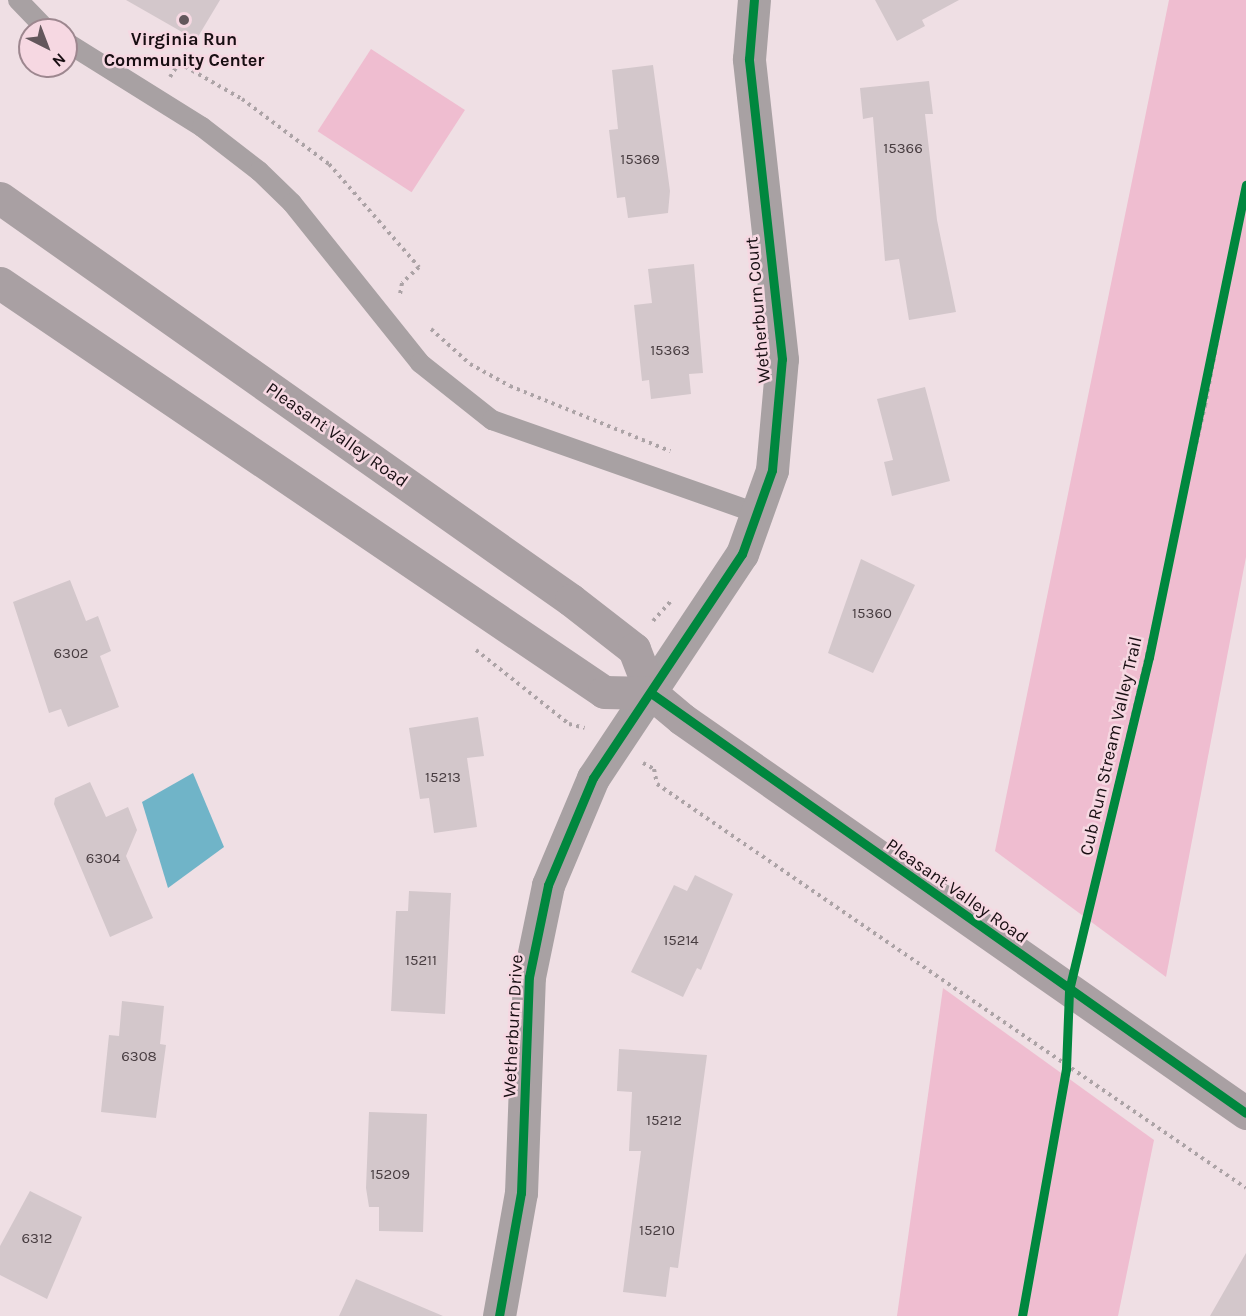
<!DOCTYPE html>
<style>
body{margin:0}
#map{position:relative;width:1246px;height:1316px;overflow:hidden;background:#efdfe4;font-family:Karla,sans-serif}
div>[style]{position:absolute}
.green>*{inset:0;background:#efbdd0;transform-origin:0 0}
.water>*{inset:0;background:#70b4c8}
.building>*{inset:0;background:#d3c7cb}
.path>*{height:4px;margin-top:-2px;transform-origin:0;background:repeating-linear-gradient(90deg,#aca3a6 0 3px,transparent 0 7.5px)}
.lane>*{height:20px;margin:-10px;padding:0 10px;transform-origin:10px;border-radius:10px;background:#a8a1a3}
.street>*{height:33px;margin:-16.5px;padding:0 16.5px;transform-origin:16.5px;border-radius:16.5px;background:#a8a1a3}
.secondary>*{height:33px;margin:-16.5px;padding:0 16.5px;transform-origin:16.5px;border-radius:16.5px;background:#a9a0a3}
.cycleway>*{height:9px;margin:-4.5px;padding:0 4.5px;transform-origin:4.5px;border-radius:4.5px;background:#00873e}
.dots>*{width:16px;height:16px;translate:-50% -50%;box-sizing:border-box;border:3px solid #f6d8e2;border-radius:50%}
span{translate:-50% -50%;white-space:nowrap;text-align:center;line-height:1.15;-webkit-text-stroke:5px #f6d8e2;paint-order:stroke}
.number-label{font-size:15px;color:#483d41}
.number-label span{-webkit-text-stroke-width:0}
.poi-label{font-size:18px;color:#180e12;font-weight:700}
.street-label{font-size:18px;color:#180e12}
.north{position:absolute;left:18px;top:18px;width:60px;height:60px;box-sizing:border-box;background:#f6d8e2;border:2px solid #9d878f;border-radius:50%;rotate:138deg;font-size:16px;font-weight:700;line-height:24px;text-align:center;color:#180e12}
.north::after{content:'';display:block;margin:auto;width:21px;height:27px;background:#63575c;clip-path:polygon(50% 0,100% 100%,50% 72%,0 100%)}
</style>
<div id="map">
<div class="green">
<div style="clip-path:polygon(1169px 0,1246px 0,1246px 557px,1166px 977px,995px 851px)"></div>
<div style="left:371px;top:49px;width:112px;height:98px;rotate:33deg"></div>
<div style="clip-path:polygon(943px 988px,1154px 1140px,1118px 1316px,897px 1316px)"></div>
</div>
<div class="water">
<div style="clip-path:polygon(193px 773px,224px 847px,168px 888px,142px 802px)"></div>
</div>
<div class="building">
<div style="clip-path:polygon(126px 0,220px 0,196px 40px)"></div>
<div style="clip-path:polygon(875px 0,959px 0,922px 20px,925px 26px,897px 41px)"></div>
<div style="clip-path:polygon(653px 65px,670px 191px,668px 213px,628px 218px,625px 197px,617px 198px,609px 130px,618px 129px,612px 70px)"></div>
<div style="clip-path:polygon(929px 81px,933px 114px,925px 114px,937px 220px,956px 312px,909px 320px,899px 259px,885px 261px,873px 117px,863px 119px,860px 88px)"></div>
<div style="clip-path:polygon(694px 264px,703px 373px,689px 374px,691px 394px,651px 399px,649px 380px,642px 381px,634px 305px,652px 303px,648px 269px)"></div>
<div style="clip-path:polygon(925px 387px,950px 481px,892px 496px,884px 462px,893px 460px,877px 399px)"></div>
<div style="clip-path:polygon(861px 559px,915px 585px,873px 673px,828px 653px)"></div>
<div style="clip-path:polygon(70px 580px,86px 621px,98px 616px,111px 651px,100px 656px,119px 707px,68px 727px,61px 709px,49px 713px,13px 602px)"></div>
<div style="clip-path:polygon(478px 717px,484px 756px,467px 758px,477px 827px,434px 833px,429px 798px,420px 799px,409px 728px)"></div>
<div style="clip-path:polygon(90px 782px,106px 817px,128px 807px,137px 830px,126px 856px,153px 918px,110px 937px,54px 804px,55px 798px)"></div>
<div style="clip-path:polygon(695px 875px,733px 894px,701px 970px,697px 968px,683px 997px,631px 972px,674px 885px,687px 891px)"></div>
<div style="clip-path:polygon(409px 891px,451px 893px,445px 1014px,391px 1011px,396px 911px,408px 911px)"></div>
<div style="clip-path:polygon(122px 1001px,164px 1006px,160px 1044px,166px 1045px,156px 1118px,101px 1112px,109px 1035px,119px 1036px)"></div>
<div style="clip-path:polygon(619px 1049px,707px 1055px,678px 1268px,670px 1267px,666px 1297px,623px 1292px,641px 1151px,629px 1151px,632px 1092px,617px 1091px)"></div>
<div style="clip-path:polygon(369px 1112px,427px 1114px,423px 1232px,379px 1231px,379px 1207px,369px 1207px,366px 1188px)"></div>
<div style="clip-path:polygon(30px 1191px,82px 1217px,47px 1299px,0 1275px,0 1246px)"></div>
<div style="clip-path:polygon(1246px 1253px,1246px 1316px,1210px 1316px)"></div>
<div style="clip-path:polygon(356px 1279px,443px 1316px,339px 1316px)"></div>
</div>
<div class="path">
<div style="left:170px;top:77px;width:17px;rotate:-57deg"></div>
<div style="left:179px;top:63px;width:73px;rotate:29.7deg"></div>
<div style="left:242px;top:99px;width:109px;rotate:36.8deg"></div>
<div style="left:329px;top:164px;width:137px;rotate:48.9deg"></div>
<div style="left:419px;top:267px;width:23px;rotate:137deg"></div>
<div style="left:402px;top:283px;width:11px;rotate:100deg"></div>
<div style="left:431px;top:329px;width:52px;rotate:41.9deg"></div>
<div style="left:470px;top:364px;width:46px;rotate:28.8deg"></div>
<div style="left:510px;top:386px;width:173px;rotate:22.1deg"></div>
<div style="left:653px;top:621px;width:27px;rotate:-48deg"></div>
<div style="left:476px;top:650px;width:119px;rotate:38.5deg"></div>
<div style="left:569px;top:724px;width:16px;rotate:14deg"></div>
<div style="left:643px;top:763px;width:13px;rotate:29deg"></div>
<div style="left:654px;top:769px;width:15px;rotate:79deg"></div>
<div style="left:657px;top:784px;width:714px;rotate:34.45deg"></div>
<div style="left:1077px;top:955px;width:564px;rotate:-76.88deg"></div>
<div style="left:1205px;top:406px;width:225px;rotate:-79.5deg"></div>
<div style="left:1022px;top:1316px;width:251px;rotate:-79.9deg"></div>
<div style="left:1066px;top:1069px;width:39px;rotate:-89deg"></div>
</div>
<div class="lane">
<div style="left:18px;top:0;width:42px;rotate:46deg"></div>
<div style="left:66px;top:42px;width:160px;rotate:32deg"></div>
<div style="left:202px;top:127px;width:72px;rotate:37.7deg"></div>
<div style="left:259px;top:171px;width:46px;rotate:44.1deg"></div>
<div style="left:292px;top:203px;width:205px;rotate:51.3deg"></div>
<div style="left:420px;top:363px;width:92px;rotate:38.4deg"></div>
<div style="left:492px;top:420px;width:280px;rotate:19.4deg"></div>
</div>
<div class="street">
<div style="left:499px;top:1316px;width:125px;rotate:-79.9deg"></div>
<div style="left:521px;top:1193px;width:216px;rotate:-87.9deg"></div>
<div style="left:529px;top:977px;width:94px;rotate:-78.3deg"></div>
<div style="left:548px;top:885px;width:116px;rotate:-67.2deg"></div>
<div style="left:593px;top:778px;width:269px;rotate:-56.4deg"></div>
<div style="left:742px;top:554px;width:89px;rotate:-70.3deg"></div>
<div style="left:772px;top:470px;width:111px;rotate:-84.9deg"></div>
<div style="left:782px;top:359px;width:302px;rotate:-96.3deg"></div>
<div style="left:749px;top:59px;width:59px;rotate:-85.2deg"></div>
</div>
<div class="secondary">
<div style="left:0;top:198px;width:698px;rotate:35.15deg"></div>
<div style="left:571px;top:600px;width:80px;rotate:37.9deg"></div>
<div style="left:634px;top:649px;width:47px;rotate:68.9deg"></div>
<div style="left:651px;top:693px;width:40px;rotate:40deg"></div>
<div style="left:682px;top:719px;width:688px;rotate:34.94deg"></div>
<div style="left:0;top:283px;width:729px;rotate:34.1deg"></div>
<div style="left:604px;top:692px;width:47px;rotate:1.2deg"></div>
</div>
<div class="cycleway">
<div style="left:651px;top:693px;width:728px;rotate:35.22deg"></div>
<div style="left:499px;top:1316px;width:125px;rotate:-79.9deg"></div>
<div style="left:521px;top:1193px;width:216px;rotate:-87.9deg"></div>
<div style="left:529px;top:977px;width:94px;rotate:-78.3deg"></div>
<div style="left:548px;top:885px;width:116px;rotate:-67.2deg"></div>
<div style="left:593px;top:778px;width:269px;rotate:-56.4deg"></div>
<div style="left:742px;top:554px;width:89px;rotate:-70.3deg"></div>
<div style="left:772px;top:470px;width:111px;rotate:-84.9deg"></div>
<div style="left:782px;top:359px;width:302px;rotate:-96.3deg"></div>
<div style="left:749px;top:59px;width:59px;rotate:-85.2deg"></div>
<div style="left:1022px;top:1316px;width:251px;rotate:-79.9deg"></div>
<div style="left:1066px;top:1069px;width:79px;rotate:-87.8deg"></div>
<div style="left:1069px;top:990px;width:342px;rotate:-76.5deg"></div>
<div style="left:1149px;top:657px;width:482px;rotate:-78.4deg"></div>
</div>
<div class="dots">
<div style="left:184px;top:20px;background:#63575c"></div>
</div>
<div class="number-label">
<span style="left:903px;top:149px">15366</span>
<span style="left:640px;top:160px">15369</span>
<span style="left:670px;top:351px">15363</span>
<span style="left:872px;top:614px">15360</span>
<span style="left:71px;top:654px">6302</span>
<span style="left:443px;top:778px">15213</span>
<span style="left:103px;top:859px">6304</span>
<span style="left:681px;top:941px">15214</span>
<span style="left:421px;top:961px">15211</span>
<span style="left:139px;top:1057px">6308</span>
<span style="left:664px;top:1121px">15212</span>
<span style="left:390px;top:1175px">15209</span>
<span style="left:657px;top:1231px">15210</span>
<span style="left:37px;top:1239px">6312</span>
</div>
<div class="poi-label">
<span style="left:184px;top:50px">Virginia Run<br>Community Center</span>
</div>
<div class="street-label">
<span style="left:758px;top:310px;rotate:-95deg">Wetherburn Court</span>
<span style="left:337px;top:435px;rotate:35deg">Pleasant Valley Road</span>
<span style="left:1111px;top:746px;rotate:-77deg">Cub Run Stream Valley Trail</span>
<span style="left:957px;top:891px;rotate:35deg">Pleasant Valley Road</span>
<span style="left:513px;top:1026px;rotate:-87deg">Wetherburn Drive</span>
</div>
<div class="north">N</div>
</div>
